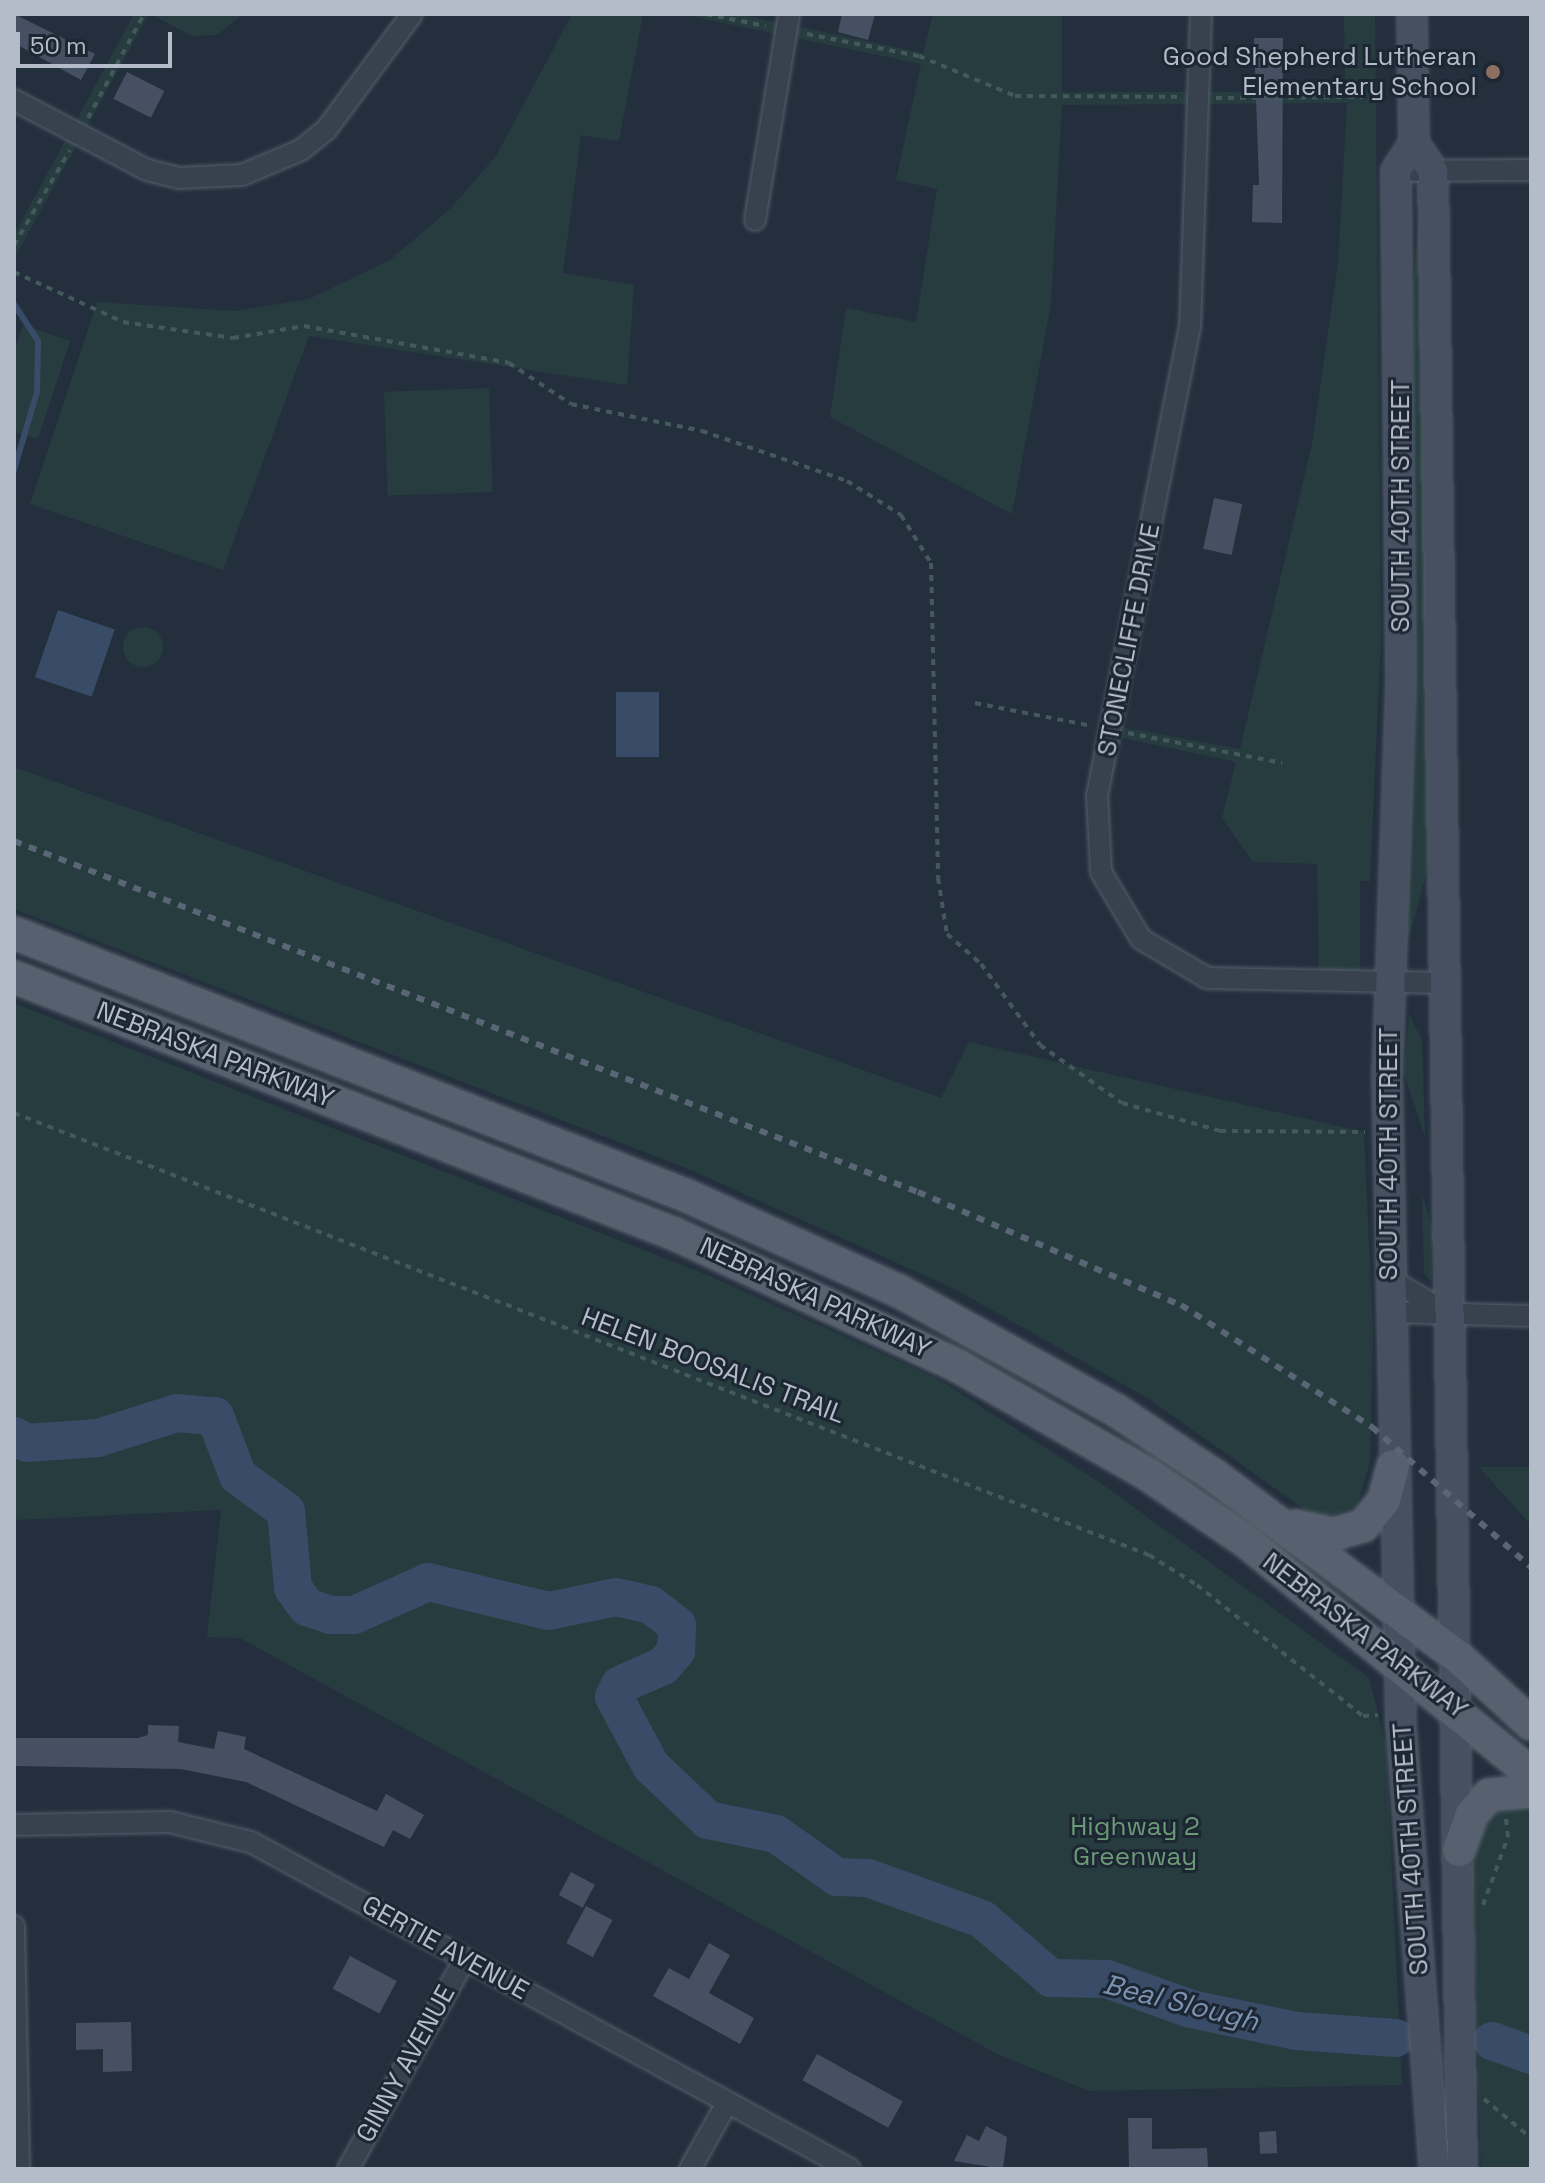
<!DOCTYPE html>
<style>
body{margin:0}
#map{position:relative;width:1545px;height:2183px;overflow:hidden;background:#242f3e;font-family:"Space Grotesk",sans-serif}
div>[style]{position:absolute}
.green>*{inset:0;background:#263c3f;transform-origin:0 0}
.round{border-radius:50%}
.water>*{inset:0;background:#394c67;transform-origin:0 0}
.stream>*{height:6px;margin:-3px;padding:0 3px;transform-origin:3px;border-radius:3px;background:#394c67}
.river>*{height:38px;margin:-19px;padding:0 19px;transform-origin:19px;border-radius:19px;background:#394c67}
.building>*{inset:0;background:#455162;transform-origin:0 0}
.path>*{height:4px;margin-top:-2px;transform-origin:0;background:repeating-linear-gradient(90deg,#44595c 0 6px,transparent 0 12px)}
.roads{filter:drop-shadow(0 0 2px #565f6c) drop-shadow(0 0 2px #565f6c)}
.minor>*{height:20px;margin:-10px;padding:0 10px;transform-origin:10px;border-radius:10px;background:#38414e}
.secondary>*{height:28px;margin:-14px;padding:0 14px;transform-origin:14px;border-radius:14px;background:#465061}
.primary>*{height:32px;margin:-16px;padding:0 16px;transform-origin:16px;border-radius:16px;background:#56606e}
.rail>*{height:6px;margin-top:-3px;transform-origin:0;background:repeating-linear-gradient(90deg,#5a6575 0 8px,transparent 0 16px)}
.dots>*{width:22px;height:22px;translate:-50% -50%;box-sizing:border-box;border:4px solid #1d2633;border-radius:50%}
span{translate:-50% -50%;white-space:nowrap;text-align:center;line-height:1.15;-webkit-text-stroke:6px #1d2633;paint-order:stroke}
.poi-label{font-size:26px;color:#b4bcc9}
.right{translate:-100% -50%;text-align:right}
.street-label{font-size:26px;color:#b4bcc9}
.park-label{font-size:26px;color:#6b9a76}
.water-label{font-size:28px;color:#7c92b1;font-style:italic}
.frame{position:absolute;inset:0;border:16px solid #b4bcc9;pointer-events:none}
.scale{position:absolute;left:16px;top:32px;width:156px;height:36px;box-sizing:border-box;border:4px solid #b4bcc9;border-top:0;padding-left:10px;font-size:24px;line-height:28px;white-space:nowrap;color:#b4bcc9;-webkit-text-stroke:6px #1d2633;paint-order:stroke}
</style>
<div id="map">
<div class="green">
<div style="clip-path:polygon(134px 14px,149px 14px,15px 257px,14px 235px)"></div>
<div style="clip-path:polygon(151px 14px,243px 14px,217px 35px,192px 36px)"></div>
<div style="clip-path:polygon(572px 14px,643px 14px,619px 141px,581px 135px,563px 273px,634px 285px,627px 385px,309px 336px,223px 570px,30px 504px,97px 302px,236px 311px,309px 299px,390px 260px,451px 208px,496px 156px)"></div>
<div style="clip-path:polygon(681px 14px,739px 14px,923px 53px,933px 14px,1062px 14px,1062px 92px,1345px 92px,1344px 14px,1375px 14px,1381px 639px,1370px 881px,1360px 881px,1360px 984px,1319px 984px,1317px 864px,1253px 862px,1222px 818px,1236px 762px,1109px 735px,1111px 725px,1240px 749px,1312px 444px,1338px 263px,1347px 103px,1062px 105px,1051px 304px,1012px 514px,830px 417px,846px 308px,916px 322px,937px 189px,896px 180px,921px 64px)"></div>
<div style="clip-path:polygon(1420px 204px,1430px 859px,1404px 957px,1415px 729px,1413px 285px)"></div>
<div style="clip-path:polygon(23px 325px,70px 341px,38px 439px,14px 432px,14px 353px)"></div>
<div style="left:489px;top:388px;width:104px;height:105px;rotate:88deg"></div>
<div class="round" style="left:123px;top:627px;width:40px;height:40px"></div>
<div style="clip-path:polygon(14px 767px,941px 1098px,969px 1042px,1364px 1132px,1373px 1330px,1370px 1462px,1357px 1507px,1318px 1519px,1149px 1399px,957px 1290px,686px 1168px,14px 909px)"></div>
<div style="clip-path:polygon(14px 1003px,710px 1276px,938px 1379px,1099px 1482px,1369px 1678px,1386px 1744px,1402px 2085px,1089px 2091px,999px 2055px,240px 1638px,207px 1637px,221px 1510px,14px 1520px)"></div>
<div style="clip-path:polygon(1409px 1014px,1422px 1040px,1425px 1137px,1404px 1073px)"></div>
<div style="clip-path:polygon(1422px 1194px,1435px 1237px,1431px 1282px,1424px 1273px)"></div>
<div style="clip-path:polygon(1531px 1467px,1531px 1525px,1479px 1467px)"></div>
<div style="clip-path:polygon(1521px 1800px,1531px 1811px,1531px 2169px,1481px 2169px,1471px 1847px,1482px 1821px)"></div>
</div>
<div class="water">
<div style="left:58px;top:610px;width:60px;height:71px;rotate:19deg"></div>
<div style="left:616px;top:692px;width:43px;height:65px"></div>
</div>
<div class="stream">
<div style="left:14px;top:304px;width:44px;rotate:57deg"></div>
<div style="left:38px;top:341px;width:51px;rotate:91.1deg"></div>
<div style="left:37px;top:392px;width:81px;rotate:106.4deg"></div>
</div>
<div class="river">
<div style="left:14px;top:1436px;width:15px;rotate:28deg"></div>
<div style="left:27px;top:1443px;width:71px;rotate:-4deg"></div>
<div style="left:98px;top:1438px;width:83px;rotate:-17.6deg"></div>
<div style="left:177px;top:1413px;width:38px;rotate:5deg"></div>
<div style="left:215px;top:1416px;width:64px;rotate:69deg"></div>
<div style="left:238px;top:1476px;width:59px;rotate:36.1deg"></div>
<div style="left:286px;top:1511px;width:77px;rotate:84.8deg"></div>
<div style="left:293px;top:1588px;width:24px;rotate:54deg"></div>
<div style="left:307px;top:1607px;width:24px;rotate:19deg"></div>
<div style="left:330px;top:1615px;width:24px"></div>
<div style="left:354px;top:1615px;width:81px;rotate:-24deg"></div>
<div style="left:428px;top:1582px;width:124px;rotate:13.5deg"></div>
<div style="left:549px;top:1611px;width:68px;rotate:-11.8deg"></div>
<div style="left:616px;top:1597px;width:36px;rotate:13deg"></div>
<div style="left:651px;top:1605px;width:33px;rotate:38deg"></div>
<div style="left:677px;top:1625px;width:26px;rotate:92deg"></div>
<div style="left:676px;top:1651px;width:20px;rotate:131deg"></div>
<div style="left:663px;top:1666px;width:47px;rotate:156.2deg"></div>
<div style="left:620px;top:1685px;width:13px;rotate:117deg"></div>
<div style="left:614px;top:1697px;width:78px;rotate:61.8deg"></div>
<div style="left:651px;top:1766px;width:79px;rotate:43.5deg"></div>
<div style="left:708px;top:1820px;width:69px;rotate:11.6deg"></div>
<div style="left:776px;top:1834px;width:75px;rotate:35.2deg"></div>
<div style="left:837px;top:1877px;width:31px;rotate:2deg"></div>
<div style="left:868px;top:1878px;width:121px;rotate:19.8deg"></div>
<div style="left:982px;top:1919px;width:91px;rotate:40.5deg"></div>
<div style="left:1051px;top:1978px;width:56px;rotate:1deg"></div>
<div style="left:1107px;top:1979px;width:89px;rotate:19.7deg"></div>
<div style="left:1191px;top:2009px;width:107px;rotate:11.8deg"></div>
<div style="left:1296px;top:2031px;width:100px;rotate:4deg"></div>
<div style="left:1492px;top:2041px;width:41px;rotate:19.7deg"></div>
</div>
<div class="building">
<div style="clip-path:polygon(14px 14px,95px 54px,81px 80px,14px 43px)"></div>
<div style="clip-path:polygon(842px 14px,875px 14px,868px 40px,838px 32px)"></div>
<div style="clip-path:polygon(1254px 38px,1283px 38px,1282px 223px,1252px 222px,1253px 185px,1259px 185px)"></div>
<div style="left:127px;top:72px;width:42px;height:30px;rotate:27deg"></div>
<div style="left:1214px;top:498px;width:29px;height:52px;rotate:12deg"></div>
<div style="clip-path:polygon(148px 1725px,179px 1726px,178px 1742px,214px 1749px,218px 1731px,246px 1737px,244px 1749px,377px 1811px,386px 1794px,424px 1815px,410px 1839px,393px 1830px,384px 1847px,246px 1782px,181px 1769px,14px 1766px,14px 1738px,138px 1738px,148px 1735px)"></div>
<div style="left:571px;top:1872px;width:27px;height:26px;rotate:28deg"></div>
<div style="left:586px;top:1906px;width:30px;height:42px;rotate:28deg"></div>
<div style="clip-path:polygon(709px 1943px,730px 1955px,709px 1993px,754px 2018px,740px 2044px,653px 1996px,669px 1968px,689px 1979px)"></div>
<div style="left:350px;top:1956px;width:53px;height:37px;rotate:28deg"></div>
<div style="clip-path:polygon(131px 2022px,132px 2071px,103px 2072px,103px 2049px,76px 2050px,76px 2023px)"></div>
<div style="left:817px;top:2054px;width:98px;height:30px;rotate:29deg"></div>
<div style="clip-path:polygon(1128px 2118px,1152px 2118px,1152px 2149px,1207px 2148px,1208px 2169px,1129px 2169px)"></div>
<div style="clip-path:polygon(986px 2126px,1007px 2137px,1003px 2169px,954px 2161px,967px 2135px,979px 2141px)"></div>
<div style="left:1276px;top:2131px;width:22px;height:17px;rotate:87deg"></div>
</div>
<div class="path">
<div style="left:706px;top:14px;width:61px;rotate:11.3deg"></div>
<div style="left:807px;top:34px;width:114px;rotate:11.1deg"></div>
<div style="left:919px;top:56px;width:104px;rotate:22.6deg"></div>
<div style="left:1015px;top:96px;width:164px;rotate:0.3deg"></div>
<div style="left:1216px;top:98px;width:147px;rotate:-0.4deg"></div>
<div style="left:88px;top:118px;width:118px;rotate:-61.7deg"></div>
<div style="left:14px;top:245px;width:110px;rotate:-59.5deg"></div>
<div style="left:14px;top:272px;width:120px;rotate:24.6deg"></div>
<div style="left:123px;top:322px;width:111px;rotate:8.3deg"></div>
<div style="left:233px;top:338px;width:72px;rotate:-9.6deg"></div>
<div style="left:304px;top:326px;width:208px;rotate:10.2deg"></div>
<div style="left:509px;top:363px;width:74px;rotate:33.5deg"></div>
<div style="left:571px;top:404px;width:134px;rotate:11.6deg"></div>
<div style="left:702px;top:431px;width:153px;rotate:19deg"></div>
<div style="left:847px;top:481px;width:64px;rotate:32.2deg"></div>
<div style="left:901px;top:515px;width:57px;rotate:58deg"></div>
<div style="left:931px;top:563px;width:315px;rotate:88.7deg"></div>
<div style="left:938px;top:878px;width:57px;rotate:80.9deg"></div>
<div style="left:947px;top:934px;width:45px;rotate:41.4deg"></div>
<div style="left:981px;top:964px;width:100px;rotate:53.9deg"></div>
<div style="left:1040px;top:1045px;width:100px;rotate:35.3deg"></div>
<div style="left:1122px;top:1103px;width:102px;rotate:15.9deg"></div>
<div style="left:1220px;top:1131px;width:145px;rotate:0.4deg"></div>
<div style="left:975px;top:703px;width:119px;rotate:11.1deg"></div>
<div style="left:1128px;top:733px;width:157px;rotate:11deg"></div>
<div style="left:14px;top:1113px;width:1218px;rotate:21.28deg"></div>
<div style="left:1149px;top:1555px;width:57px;rotate:32deg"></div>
<div style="left:1197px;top:1585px;width:211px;rotate:38.3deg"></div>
<div style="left:1363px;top:1716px;width:15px;rotate:-4deg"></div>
<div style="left:1483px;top:1905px;width:72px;rotate:-69.8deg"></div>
<div style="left:1508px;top:1837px;width:19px;rotate:-96deg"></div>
<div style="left:1484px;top:2099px;width:61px;rotate:39.7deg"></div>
</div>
<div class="roads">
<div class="minor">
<div style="left:1201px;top:14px;width:312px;rotate:92deg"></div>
<div style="left:1190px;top:326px;width:478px;rotate:101.2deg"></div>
<div style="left:1097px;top:795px;width:77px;rotate:87deg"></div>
<div style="left:1101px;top:872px;width:78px;rotate:59.2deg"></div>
<div style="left:1141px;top:939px;width:77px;rotate:30.6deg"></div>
<div style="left:1207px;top:978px;width:239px;rotate:1.2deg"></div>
<div style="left:14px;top:100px;width:150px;rotate:27.8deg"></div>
<div style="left:147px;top:170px;width:33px;rotate:14deg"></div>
<div style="left:179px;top:178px;width:63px;rotate:-2.7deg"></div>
<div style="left:242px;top:175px;width:64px;rotate:-23deg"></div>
<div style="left:301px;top:150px;width:32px;rotate:-39deg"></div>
<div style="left:326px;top:130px;width:144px;rotate:-53.4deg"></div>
<div style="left:1396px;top:171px;width:135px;rotate:-0.4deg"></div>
<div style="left:755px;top:220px;width:209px;rotate:-80.6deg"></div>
<div style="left:1390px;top:1279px;width:66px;rotate:30.8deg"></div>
<div style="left:1390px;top:1312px;width:141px;rotate:1.6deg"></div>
<div style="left:14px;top:1825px;width:156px;rotate:-1.1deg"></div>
<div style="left:170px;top:1822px;width:83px;rotate:13.9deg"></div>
<div style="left:251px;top:1842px;width:682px;rotate:28.63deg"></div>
<div style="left:14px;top:1926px;width:243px;rotate:88.8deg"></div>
<div style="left:348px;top:2169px;width:240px;rotate:-60.9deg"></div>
<div style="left:690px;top:2169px;width:76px;rotate:-60.7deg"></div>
</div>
<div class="secondary">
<div style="left:1412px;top:14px;width:129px;rotate:89.1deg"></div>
<div style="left:1414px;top:143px;width:33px;rotate:123deg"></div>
<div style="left:1396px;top:171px;width:510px;rotate:89.44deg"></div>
<div style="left:1401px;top:681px;width:392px;rotate:92deg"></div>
<div style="left:1387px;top:1073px;width:652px;rotate:88.77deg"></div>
<div style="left:1401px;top:1725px;width:445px;rotate:85.7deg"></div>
<div style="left:1414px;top:143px;width:34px;rotate:56deg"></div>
<div style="left:1433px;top:171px;width:1998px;rotate:89.17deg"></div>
</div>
<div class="primary">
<div style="left:14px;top:933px;width:720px;rotate:21.33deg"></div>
<div style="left:685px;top:1195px;width:235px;rotate:24.2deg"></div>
<div style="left:899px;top:1291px;width:249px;rotate:28.8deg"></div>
<div style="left:1117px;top:1411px;width:118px;rotate:33.6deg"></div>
<div style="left:1215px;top:1476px;width:303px;rotate:36.7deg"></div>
<div style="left:1458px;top:1657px;width:99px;rotate:42.5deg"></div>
<div style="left:14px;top:977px;width:709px;rotate:21.25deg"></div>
<div style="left:675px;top:1234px;width:312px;rotate:25deg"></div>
<div style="left:958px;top:1366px;width:220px;rotate:29.7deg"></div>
<div style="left:1149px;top:1475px;width:119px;rotate:34.4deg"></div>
<div style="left:1247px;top:1542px;width:367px;rotate:39.2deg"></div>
<div style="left:1295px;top:1526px;width:39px;rotate:12deg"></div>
<div style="left:1333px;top:1534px;width:31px;rotate:-15deg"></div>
<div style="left:1363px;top:1526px;width:33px;rotate:-51deg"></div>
<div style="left:1384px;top:1500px;width:35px;rotate:-75deg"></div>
<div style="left:1459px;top:1850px;width:38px;rotate:-70deg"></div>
<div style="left:1472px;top:1814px;width:25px;rotate:-48deg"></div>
<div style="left:1489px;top:1795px;width:42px;rotate:-5.4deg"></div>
</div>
</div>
<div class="rail">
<div style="left:14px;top:841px;width:970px;rotate:21.22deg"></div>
<div style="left:918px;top:1192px;width:286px;rotate:23.3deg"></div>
<div style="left:1181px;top:1305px;width:227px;rotate:32.6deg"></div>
<div style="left:1372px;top:1427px;width:212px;rotate:41.4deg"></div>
</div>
<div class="dots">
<div style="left:1493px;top:72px;background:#8d6e63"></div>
</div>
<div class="poi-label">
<span class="right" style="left:1477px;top:72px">Good Shepherd Lutheran<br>Elementary School</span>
</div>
<div class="street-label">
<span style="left:1401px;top:506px;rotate:-90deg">SOUTH 40TH STREET</span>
<span style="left:1129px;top:640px;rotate:-79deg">STONECLIFFE DRIVE</span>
<span style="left:215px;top:1055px;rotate:21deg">NEBRASKA PARKWAY</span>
<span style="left:1389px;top:1154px;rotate:-90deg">SOUTH 40TH STREET</span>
<span style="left:815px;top:1298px;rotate:25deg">NEBRASKA PARKWAY</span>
<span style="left:713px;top:1366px;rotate:21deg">HELEN BOOSALIS TRAIL</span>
<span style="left:1365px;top:1636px;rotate:38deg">NEBRASKA PARKWAY</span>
<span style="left:1411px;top:1849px;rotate:-94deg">SOUTH 40TH STREET</span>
<span style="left:445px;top:1948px;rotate:29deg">GERTIE AVENUE</span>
<span style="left:406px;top:2064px;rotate:-61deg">GINNY AVENUE</span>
</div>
<div class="park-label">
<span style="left:1135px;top:1842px">Highway 2<br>Greenway</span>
</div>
<div class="water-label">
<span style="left:1181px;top:2002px;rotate:14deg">Beal Slough</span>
</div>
<div class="frame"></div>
<div class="scale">50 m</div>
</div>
